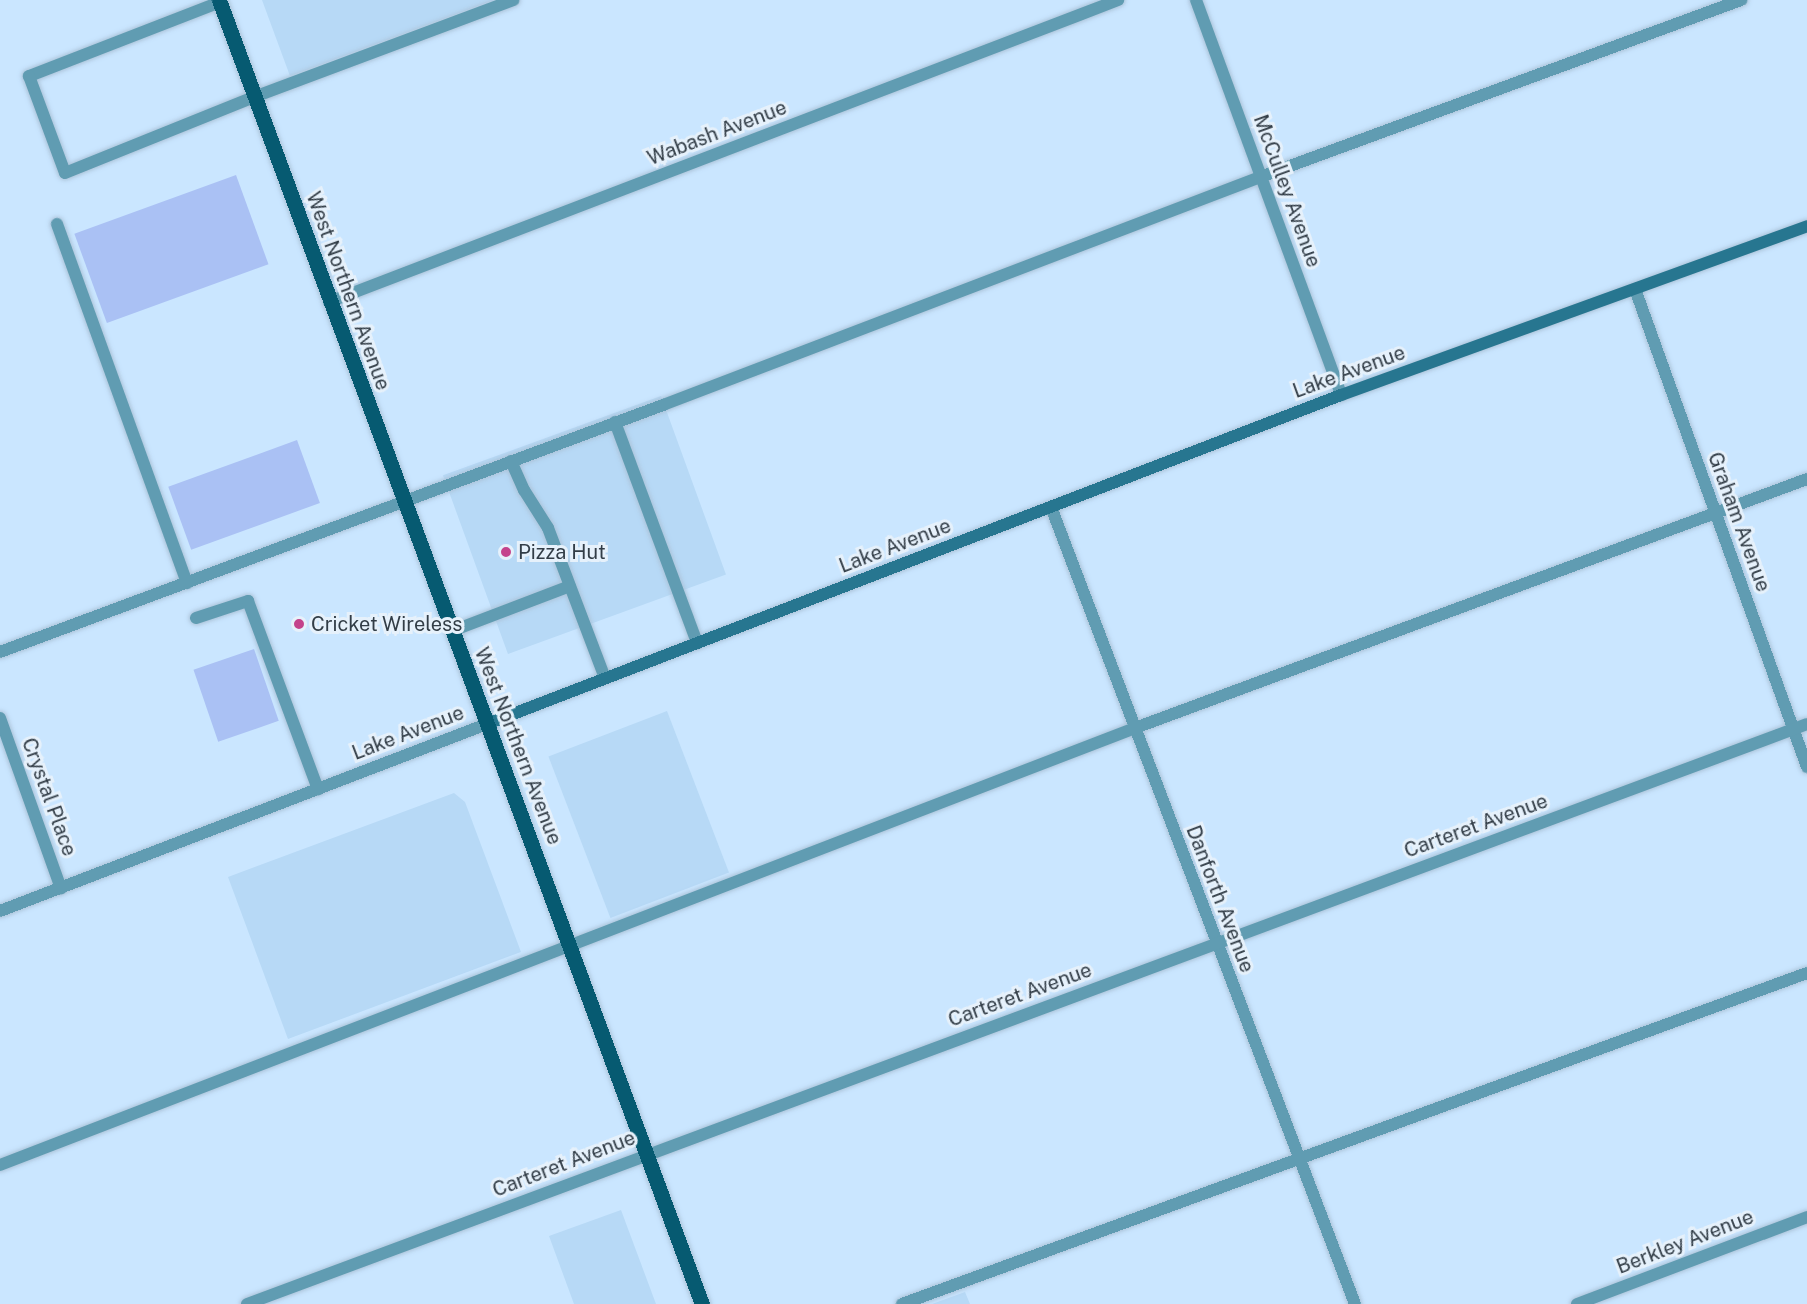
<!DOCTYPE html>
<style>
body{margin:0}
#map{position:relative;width:1807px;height:1304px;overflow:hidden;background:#cae6ff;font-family:"Public Sans",sans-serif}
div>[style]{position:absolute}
.built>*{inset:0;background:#b7d9f6;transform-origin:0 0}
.building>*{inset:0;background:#aac1f4;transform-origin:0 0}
.roads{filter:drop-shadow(0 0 2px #acc4da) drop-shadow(0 0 2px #acc4da)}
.service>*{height:12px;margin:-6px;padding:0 6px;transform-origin:6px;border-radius:6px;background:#609cb2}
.minor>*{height:12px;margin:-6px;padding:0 6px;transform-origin:6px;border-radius:6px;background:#609cb2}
.tertiary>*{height:12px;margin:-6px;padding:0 6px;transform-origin:6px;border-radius:6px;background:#609cb2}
.secondary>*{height:12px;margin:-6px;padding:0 6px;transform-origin:6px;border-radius:6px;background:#277690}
.primary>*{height:15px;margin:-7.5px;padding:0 7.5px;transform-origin:7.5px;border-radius:7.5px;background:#065a71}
.dots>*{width:16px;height:16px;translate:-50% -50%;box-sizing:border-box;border:3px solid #e6f1fb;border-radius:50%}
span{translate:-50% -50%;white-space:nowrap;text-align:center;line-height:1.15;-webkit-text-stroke:6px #e6f1fb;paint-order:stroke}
.street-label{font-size:20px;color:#323d47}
.poi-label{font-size:20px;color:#323d47}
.left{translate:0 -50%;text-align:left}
</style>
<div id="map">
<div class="built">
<div style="clip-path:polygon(262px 0,494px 0,290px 76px)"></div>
<div style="left:661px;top:396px;width:190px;height:232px;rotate:70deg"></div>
<div style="left:667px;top:711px;width:173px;height:127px;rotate:69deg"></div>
<div style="clip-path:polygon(454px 793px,465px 802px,521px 952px,288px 1039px,228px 877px)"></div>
<div style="clip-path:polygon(621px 1210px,656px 1304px,574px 1304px,549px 1236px)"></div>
<div style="clip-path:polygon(965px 1292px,970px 1304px,932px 1304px)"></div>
</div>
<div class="building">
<div style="left:236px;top:175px;width:95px;height:172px;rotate:70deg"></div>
<div style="left:297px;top:440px;width:67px;height:137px;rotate:70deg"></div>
<div style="left:254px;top:649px;width:76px;height:64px;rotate:71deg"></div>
</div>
<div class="roads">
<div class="service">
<div style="left:220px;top:2px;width:205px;rotate:158.8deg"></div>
<div style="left:29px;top:76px;width:103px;rotate:69.6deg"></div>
<div style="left:65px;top:173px;width:204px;rotate:-21.9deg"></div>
<div style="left:254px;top:97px;width:277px;rotate:-20.5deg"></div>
<div style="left:57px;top:224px;width:382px;rotate:70.1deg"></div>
<div style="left:615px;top:422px;width:236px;rotate:69.6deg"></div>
<div style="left:511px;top:461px;width:32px;rotate:66deg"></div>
<div style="left:524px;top:490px;width:45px;rotate:57.7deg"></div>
<div style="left:548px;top:528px;width:160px;rotate:69.2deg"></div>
<div style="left:196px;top:618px;width:55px;rotate:-18.1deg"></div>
<div style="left:248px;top:601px;width:201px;rotate:69.6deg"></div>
<div style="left:452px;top:631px;width:126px;rotate:-20.9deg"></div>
<div style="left:0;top:652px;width:708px;rotate:-20.43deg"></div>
<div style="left:663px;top:405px;width:639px;rotate:-20.9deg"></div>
<div style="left:1260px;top:177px;width:513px;rotate:-20.2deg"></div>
<div style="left:0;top:1165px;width:1216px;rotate:-21.06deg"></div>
<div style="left:1135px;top:728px;width:717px;rotate:-20.33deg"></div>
<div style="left:902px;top:1304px;width:964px;rotate:-20.09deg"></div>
</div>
<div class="minor">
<div style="left:1196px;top:0;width:421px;rotate:69.8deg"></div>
<div style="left:1635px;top:289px;width:508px;rotate:70.21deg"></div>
<div style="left:329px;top:302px;width:845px;rotate:-20.94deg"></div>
<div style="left:1051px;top:507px;width:853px;rotate:69.12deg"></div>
<div style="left:0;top:718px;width:181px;rotate:70.3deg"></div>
<div style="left:247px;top:1304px;width:1664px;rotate:-20.39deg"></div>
<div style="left:1577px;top:1304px;width:246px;rotate:-20.7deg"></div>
</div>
<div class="tertiary">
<div style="left:0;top:911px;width:522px;rotate:-21.01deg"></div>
</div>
<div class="secondary">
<div style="left:487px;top:724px;width:915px;rotate:-21.07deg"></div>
<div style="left:1341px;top:395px;width:496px;rotate:-19.9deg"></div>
</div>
<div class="primary">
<div style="left:219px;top:0;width:1391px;rotate:69.68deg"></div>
</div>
</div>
<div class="dots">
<div style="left:506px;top:552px;background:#c4438c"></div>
<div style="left:299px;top:624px;background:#c4438c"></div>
</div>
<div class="street-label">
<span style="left:717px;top:133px;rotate:-21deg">Wabash Avenue</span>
<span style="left:1287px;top:191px;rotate:70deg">McCulley Avenue</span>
<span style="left:348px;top:291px;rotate:70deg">West Northern Avenue</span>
<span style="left:1349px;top:372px;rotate:-20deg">Lake Avenue</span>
<span style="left:1739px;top:522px;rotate:70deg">Graham Avenue</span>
<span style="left:895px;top:546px;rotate:-21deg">Lake Avenue</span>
<span style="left:408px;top:733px;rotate:-21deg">Lake Avenue</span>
<span style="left:518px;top:746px;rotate:69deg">West Northern Avenue</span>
<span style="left:49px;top:797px;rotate:70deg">Crystal Place</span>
<span style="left:1476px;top:826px;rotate:-20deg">Carteret Avenue</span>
<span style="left:1220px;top:899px;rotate:69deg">Danforth Avenue</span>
<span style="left:1020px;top:995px;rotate:-20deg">Carteret Avenue</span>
<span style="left:564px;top:1164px;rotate:-21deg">Carteret Avenue</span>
<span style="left:1685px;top:1242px;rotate:-21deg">Berkley Avenue</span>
</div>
<div class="poi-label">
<span class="left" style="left:518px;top:552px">Pizza Hut</span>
<span class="left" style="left:311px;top:624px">Cricket Wireless</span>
</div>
</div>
